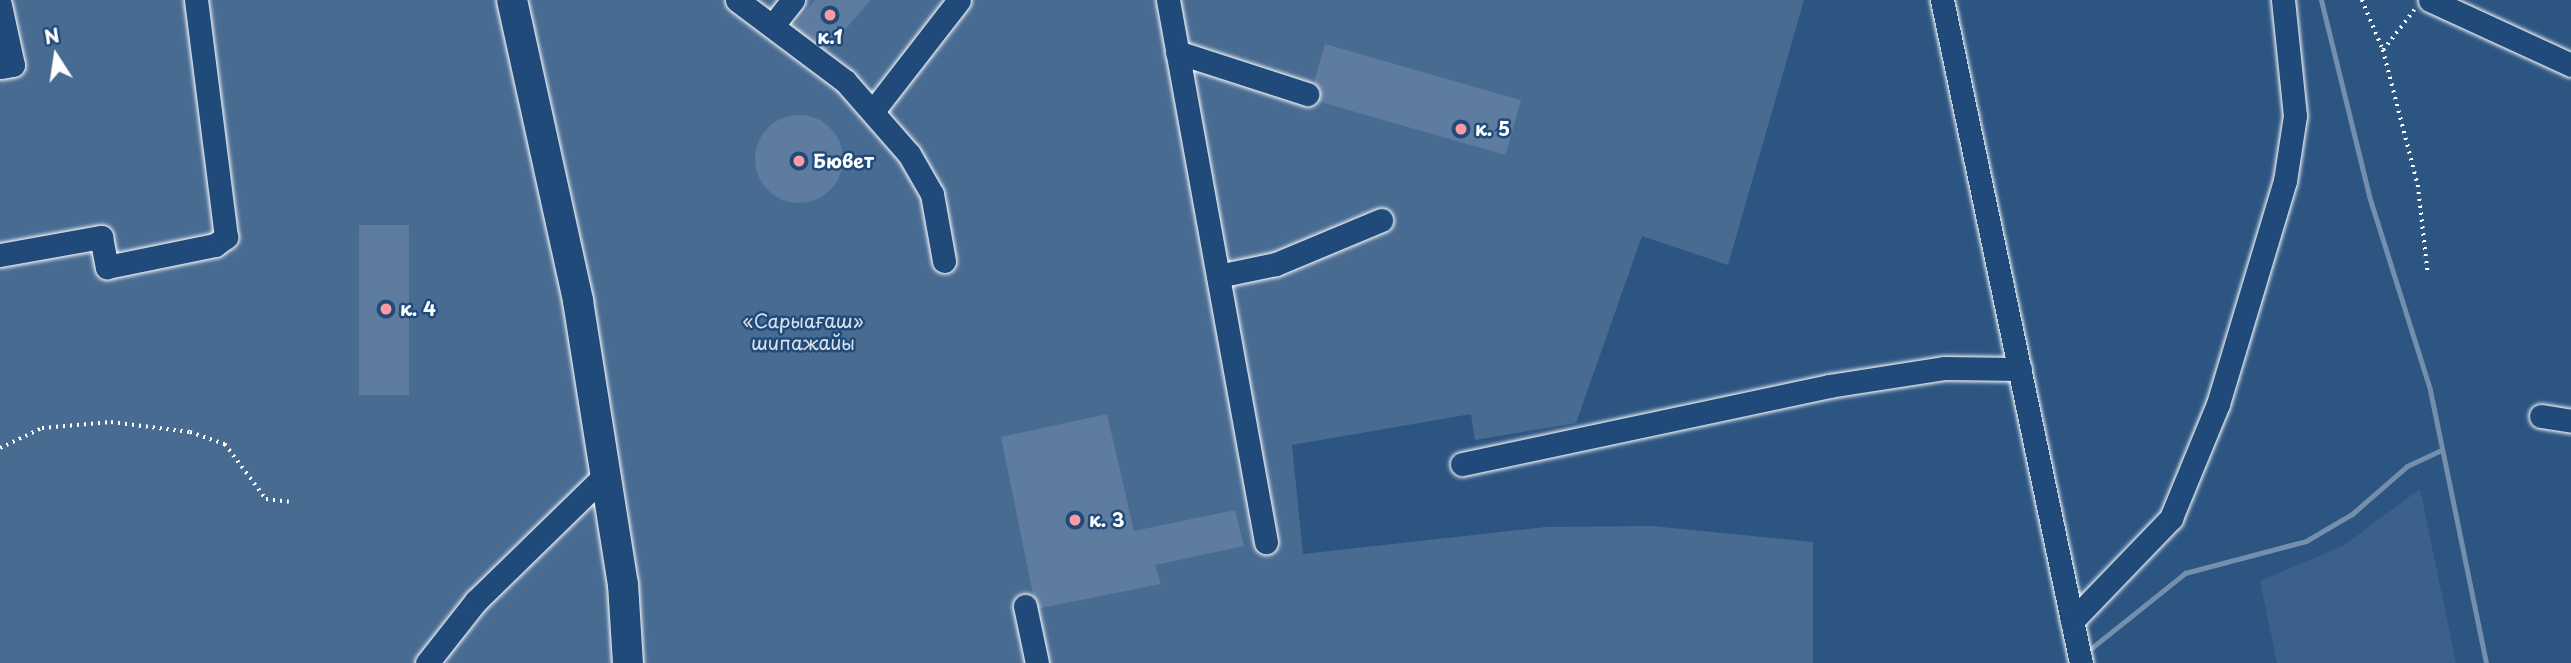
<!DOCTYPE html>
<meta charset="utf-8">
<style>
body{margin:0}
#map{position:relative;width:2571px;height:663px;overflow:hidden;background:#2c5582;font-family:"Playpen Sans",sans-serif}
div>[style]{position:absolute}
.built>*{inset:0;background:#3b618b}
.green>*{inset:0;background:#486b92}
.stream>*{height:5px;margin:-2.5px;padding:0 2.5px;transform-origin:2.5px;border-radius:2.5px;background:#748fad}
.building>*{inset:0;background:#5e7c9f;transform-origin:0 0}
.round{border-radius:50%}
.path>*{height:3.5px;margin-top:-1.75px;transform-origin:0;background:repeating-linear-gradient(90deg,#fff 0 2px,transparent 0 7px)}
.roads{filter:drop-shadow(0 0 2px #fff) drop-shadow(0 0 2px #fff)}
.minor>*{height:23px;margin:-11.5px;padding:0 11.5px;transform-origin:11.5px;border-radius:11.5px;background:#1f4a7a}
.major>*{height:30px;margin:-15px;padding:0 15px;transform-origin:15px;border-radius:15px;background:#1f4a7a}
.dots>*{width:19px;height:19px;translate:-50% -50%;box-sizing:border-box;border:4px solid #1f4a7a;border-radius:50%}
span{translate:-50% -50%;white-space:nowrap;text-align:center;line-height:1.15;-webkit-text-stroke:5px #1f4a7a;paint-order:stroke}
.poi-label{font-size:19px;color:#fff;font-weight:700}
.left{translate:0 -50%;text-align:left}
.park-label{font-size:19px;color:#dae1e9}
.north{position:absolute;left:21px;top:21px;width:70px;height:70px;-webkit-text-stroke:5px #1f4a7a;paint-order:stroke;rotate:348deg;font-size:19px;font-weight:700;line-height:28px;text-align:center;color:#fff}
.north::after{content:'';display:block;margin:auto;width:24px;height:32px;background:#fff;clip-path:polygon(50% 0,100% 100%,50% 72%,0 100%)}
</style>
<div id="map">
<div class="built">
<div style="clip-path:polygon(2420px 489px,2456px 663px,2277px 663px,2260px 581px,2343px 546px)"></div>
</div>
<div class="green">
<div style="clip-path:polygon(0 0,1804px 0,1728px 265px,1642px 236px,1576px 423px,1475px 440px,1471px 414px,1292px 445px,1303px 554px,1546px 527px,1652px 526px,1813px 542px,1813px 663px,0 663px)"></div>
</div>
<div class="stream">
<div style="left:2321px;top:0;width:202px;rotate:76.2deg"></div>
<div style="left:2369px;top:196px;width:203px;rotate:72.5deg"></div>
<div style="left:2430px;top:390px;width:279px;rotate:78.4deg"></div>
<div style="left:2084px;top:654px;width:129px;rotate:-38.7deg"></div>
<div style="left:2185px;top:573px;width:125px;rotate:-14.8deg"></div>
<div style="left:2306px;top:541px;width:53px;rotate:-30.4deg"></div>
<div style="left:2352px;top:514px;width:73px;rotate:-41.1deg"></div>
<div style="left:2407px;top:466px;width:38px;rotate:-25deg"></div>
</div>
<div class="building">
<div style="clip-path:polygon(815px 0,871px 0,819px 59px,790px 30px)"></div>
<div style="left:1325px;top:44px;width:204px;height:57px;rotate:16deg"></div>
<div class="round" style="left:755px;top:115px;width:88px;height:88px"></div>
<div style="left:359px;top:225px;width:50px;height:170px"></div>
<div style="clip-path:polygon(1107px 414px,1134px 531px,1235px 510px,1244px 546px,1155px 565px,1161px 584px,1036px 609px,1001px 437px)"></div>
</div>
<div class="path">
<div style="left:2362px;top:0;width:54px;rotate:67.2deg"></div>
<div style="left:2383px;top:50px;width:139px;rotate:75.5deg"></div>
<div style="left:2418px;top:185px;width:90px;rotate:83.6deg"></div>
<div style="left:2383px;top:50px;width:51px;rotate:-52.2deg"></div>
<div style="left:0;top:448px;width:47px;rotate:-25.5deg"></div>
<div style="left:42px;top:428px;width:69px;rotate:-5deg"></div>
<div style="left:111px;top:422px;width:80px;rotate:7.2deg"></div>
<div style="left:190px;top:432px;width:37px;rotate:19deg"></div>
<div style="left:225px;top:444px;width:69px;rotate:53.3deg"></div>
<div style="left:266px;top:499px;width:23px;rotate:7deg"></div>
</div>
<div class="roads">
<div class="minor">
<div style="left:737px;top:0;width:135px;rotate:36.9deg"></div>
<div style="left:845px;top:81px;width:97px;rotate:48.8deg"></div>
<div style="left:909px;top:154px;width:46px;rotate:60.1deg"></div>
<div style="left:932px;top:194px;width:68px;rotate:79.8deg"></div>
<div style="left:1168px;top:0;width:551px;rotate:79.75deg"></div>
<div style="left:1942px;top:0;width:677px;rotate:78.16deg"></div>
<div style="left:2430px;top:0;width:155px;rotate:24.7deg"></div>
<div style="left:0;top:5px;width:61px;rotate:77.8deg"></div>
<div style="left:13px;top:65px;width:13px;rotate:171deg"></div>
<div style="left:774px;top:24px;width:31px;rotate:-52deg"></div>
<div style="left:1177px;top:52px;width:137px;rotate:17.9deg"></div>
<div style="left:873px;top:111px;width:140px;rotate:-52.2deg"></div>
<div style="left:0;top:255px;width:103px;rotate:-10.1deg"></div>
<div style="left:101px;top:237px;width:31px;rotate:79deg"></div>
<div style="left:107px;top:267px;width:110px;rotate:-11.5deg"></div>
<div style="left:215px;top:245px;width:14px;rotate:-36deg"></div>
<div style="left:226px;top:237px;width:239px;rotate:-97.2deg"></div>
<div style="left:1218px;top:276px;width:59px;rotate:-11.7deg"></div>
<div style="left:1276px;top:264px;width:114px;rotate:-22.7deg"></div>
<div style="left:2541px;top:416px;width:30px;rotate:9deg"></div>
<div style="left:1462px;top:464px;width:375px;rotate:-12deg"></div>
<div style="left:1829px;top:386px;width:116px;rotate:-8.9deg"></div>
<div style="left:1944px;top:368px;width:76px;rotate:0.8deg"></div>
<div style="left:1025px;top:606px;width:58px;rotate:78.1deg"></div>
<div style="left:2072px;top:621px;width:143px;rotate:-46.1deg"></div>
<div style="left:2171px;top:518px;width:123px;rotate:-67.6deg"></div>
<div style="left:2218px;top:404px;width:233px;rotate:-73.3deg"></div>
<div style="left:2285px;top:181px;width:66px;rotate:-81.3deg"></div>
<div style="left:2295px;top:116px;width:117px;rotate:-95.9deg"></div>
<div style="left:427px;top:663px;width:79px;rotate:-51.7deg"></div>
<div style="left:476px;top:601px;width:182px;rotate:-44.3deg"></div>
</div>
<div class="major">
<div style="left:512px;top:0;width:308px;rotate:77.6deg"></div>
<div style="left:578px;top:301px;width:287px;rotate:81deg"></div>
<div style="left:623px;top:584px;width:79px;rotate:86.4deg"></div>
</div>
</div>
<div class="dots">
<div style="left:830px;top:15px;background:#ff9aa2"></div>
<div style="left:1461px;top:129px;background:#ff9aa2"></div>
<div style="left:799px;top:161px;background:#ff9aa2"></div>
<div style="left:386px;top:309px;background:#ff9aa2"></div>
<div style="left:1075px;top:520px;background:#ff9aa2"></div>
</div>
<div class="poi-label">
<span style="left:830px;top:37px">к.1</span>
<span class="left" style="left:1475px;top:129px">к. 5</span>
<span class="left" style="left:813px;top:161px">Бювет</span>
<span class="left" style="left:400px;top:309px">к. 4</span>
<span class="left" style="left:1089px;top:520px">к. 3</span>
</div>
<div class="park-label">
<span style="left:803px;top:332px">«Сарыағаш»<br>шипажайы</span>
</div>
<div class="north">N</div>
</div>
